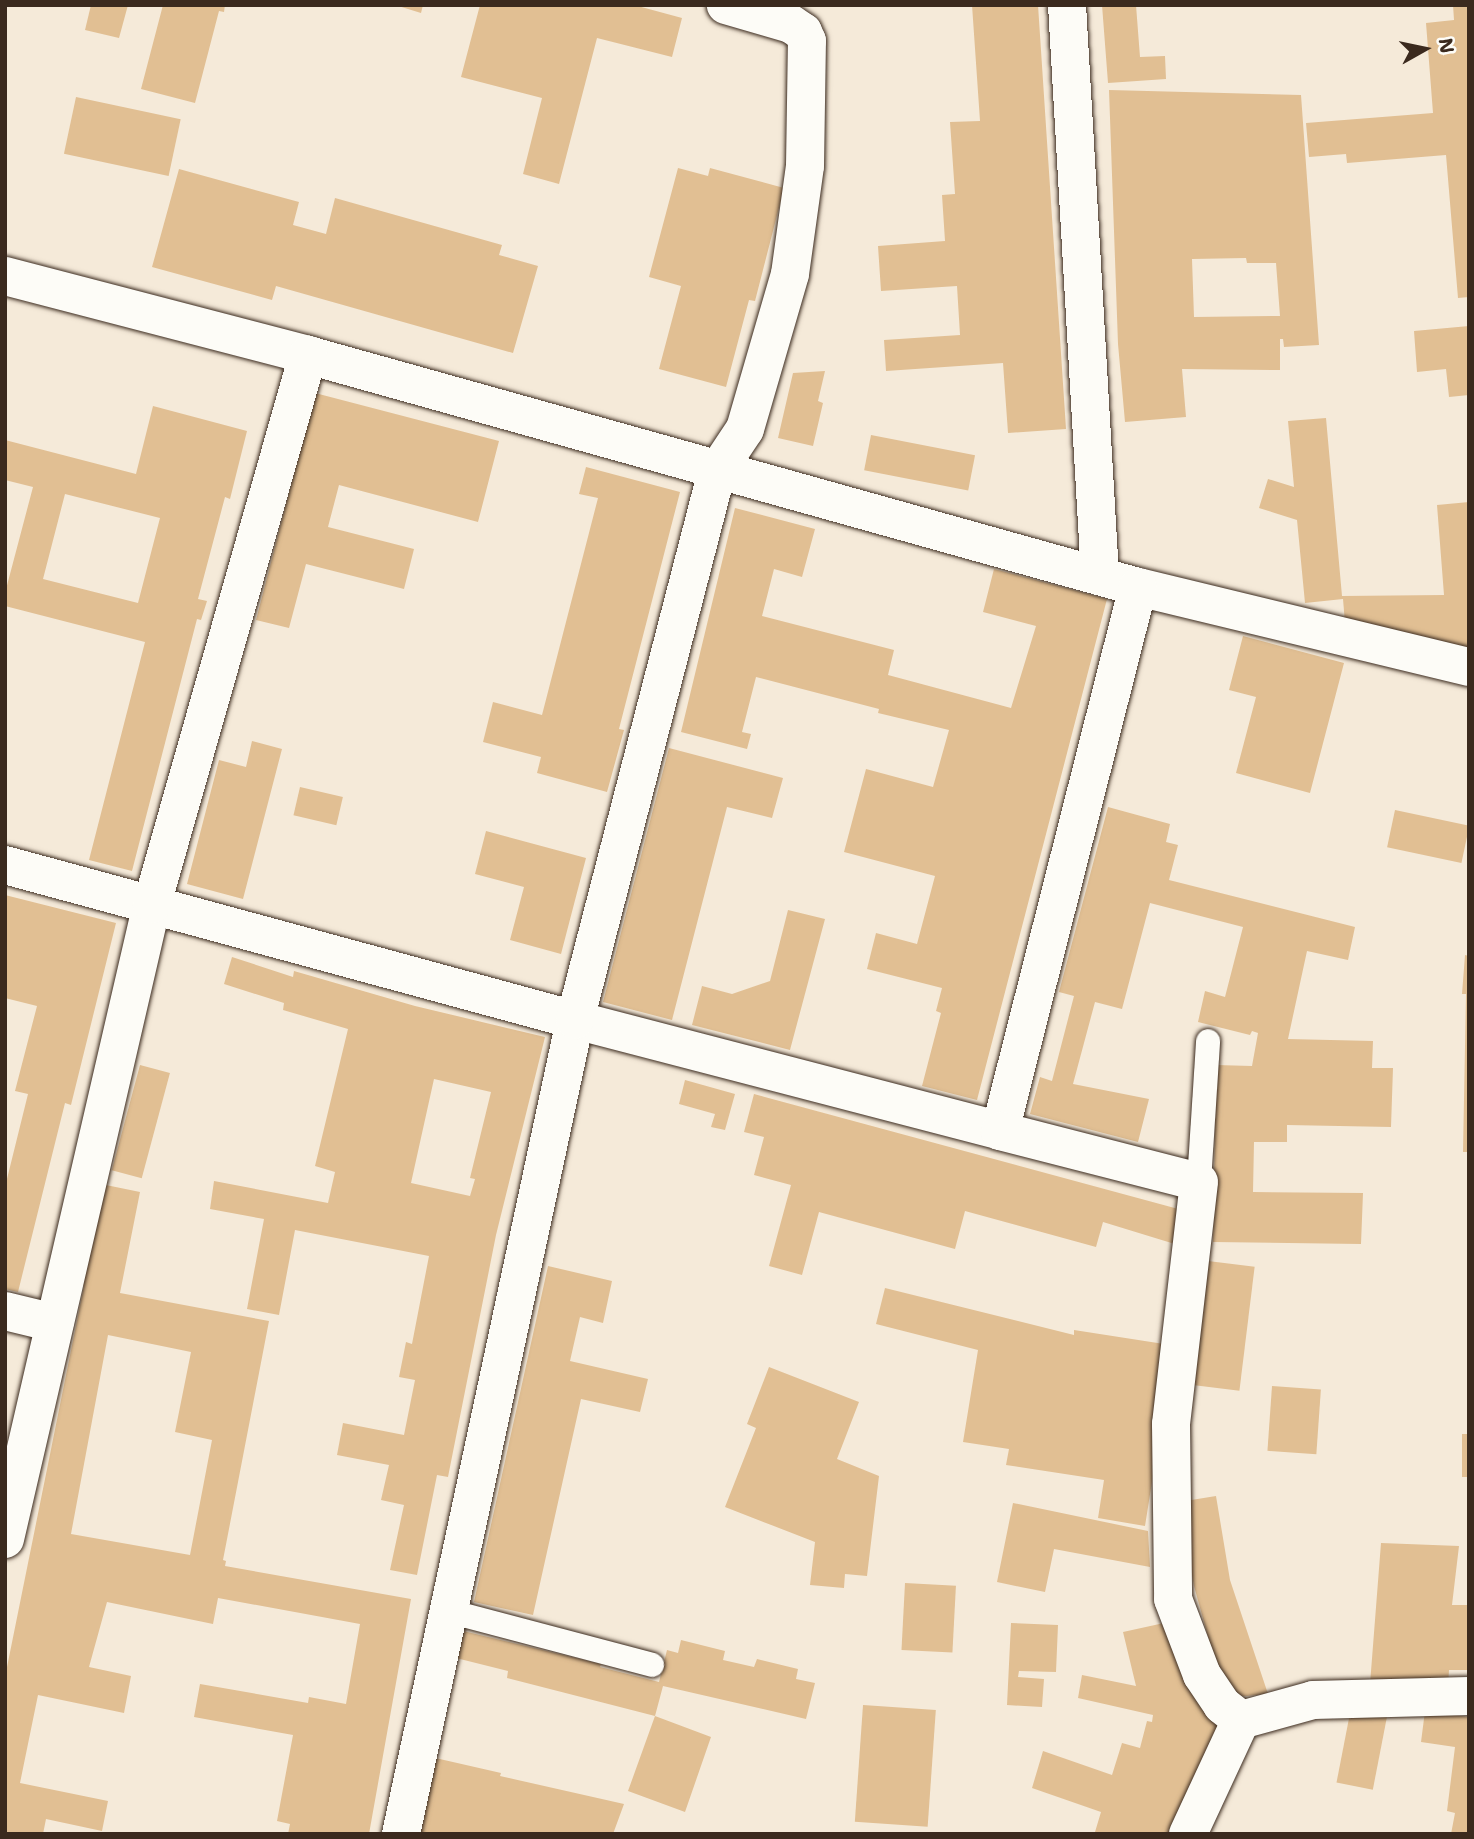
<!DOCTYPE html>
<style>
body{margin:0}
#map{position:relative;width:1474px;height:1839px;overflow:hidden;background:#f5ead9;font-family:"Shantell Sans",sans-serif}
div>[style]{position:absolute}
.building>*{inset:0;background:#e1bf93;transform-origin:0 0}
.roads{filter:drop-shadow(0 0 2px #3b2a1e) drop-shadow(0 0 2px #3b2a1e)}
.lane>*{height:24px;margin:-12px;padding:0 12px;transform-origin:12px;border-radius:12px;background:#fdfcf7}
.street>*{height:38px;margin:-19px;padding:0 19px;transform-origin:19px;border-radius:19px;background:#fdfcf7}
span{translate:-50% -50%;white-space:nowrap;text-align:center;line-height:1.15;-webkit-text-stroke:7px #fdfcf7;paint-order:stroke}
.frame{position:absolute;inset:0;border:7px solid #3b2a1e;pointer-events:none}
.north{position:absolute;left:1390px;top:14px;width:70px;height:70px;-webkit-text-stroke:5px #fdfcf7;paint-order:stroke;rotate:81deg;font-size:19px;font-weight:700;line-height:28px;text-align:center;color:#3b2a1e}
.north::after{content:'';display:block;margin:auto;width:24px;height:32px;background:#3b2a1e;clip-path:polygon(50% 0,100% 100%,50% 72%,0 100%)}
</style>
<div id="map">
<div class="building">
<div style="clip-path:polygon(91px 5px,128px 5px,119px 38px,85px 30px)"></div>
<div style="clip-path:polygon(163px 5px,225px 5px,224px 12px,219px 11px,195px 103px,141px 89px)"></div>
<div style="clip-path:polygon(395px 5px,423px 5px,421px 13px)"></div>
<div style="clip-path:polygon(480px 5px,634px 5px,682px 18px,672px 57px,597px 38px,559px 184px,523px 174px,542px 98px,461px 77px)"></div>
<div style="clip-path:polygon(972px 5px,1038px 5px,1066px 429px,1008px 433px,1003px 363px,886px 371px,884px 340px,960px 335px,957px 286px,881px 291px,878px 246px,945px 241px,942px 195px,955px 194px,950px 122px,980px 121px)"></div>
<div style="clip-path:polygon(1102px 5px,1136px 5px,1140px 57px,1165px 56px,1166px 79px,1108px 83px)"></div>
<div style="clip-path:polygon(1453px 5px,1469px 5px,1469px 297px,1458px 298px,1446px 155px,1347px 163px,1346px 154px,1309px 157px,1306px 123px,1433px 113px,1426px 23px,1454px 20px)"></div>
<div style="clip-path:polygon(evenodd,1109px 90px,1301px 95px,1319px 345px,1284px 347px,1283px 339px,1280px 339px,1280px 370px,1182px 369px,1186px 417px,1125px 422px,1118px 344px,1109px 90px,1246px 258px,1247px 263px,1276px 263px,1280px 316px,1194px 317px,1192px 259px,1246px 258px)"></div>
<div style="left:76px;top:97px;width:107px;height:58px;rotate:12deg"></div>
<div style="clip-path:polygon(678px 168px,708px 176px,710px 168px,784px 188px,755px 301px,749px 300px,726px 387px,659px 369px,681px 286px,649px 277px)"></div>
<div style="clip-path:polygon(179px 169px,299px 202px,293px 225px,326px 234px,335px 198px,502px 245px,499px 255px,538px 266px,513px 353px,276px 286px,272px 300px,152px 267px)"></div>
<div style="clip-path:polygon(1469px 326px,1469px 395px,1449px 397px,1446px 369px,1417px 372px,1414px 331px)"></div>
<div style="clip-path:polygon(825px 371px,818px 401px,823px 403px,813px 446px,778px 438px,793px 373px)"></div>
<div style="clip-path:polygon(315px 393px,499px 441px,478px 522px,339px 485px,328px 527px,414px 549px,404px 589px,306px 564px,289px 628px,256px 620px)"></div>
<div style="clip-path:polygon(evenodd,153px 406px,247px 431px,230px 499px,225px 497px,198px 599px,207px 601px,201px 620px,197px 619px,132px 871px,89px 860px,145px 642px,5px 606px,5px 593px,33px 487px,5px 480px,5px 440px,136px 474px,153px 406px,65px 494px,160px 518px,138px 603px,43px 579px,65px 494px)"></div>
<div style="clip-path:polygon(1326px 418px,1342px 596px,1444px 595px,1437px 505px,1469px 502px,1469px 648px,1345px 623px,1343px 599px,1305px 603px,1297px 520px,1259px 508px,1268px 479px,1294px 487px,1288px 421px)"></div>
<div style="left:871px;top:435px;width:106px;height:36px;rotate:11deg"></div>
<div style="clip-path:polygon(586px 467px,680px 492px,619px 729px,624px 730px,607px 792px,537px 773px,541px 757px,483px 742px,493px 702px,542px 715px,598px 498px,579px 494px)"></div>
<div style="clip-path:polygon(735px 508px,815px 529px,802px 577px,774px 569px,762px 616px,894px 650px,888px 675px,1011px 708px,1036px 626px,983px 612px,994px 569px,1107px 599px,977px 1100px,922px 1086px,941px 1013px,936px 1011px,942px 988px,867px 969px,876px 933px,917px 944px,935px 876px,844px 852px,866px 769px,933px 787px,949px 730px,878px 713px,879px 709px,756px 677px,742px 732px,751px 734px,747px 749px,681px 732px)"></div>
<div style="clip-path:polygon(1243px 636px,1344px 663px,1310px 793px,1236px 773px,1256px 697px,1229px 690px)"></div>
<div style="clip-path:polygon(252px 741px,282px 749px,243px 899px,187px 884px,219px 760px,246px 767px)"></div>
<div style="clip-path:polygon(669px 748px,783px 778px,772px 818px,727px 807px,672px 1020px,603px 1002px)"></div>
<div style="left:300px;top:787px;width:44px;height:29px;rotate:13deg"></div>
<div style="clip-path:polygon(1108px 807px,1170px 824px,1166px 842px,1178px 845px,1169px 880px,1355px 927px,1348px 960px,1307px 951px,1288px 1039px,1373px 1041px,1372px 1068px,1393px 1068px,1391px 1127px,1287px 1125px,1287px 1142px,1254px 1142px,1253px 1192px,1363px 1193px,1361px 1244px,1213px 1242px,1216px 1065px,1252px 1066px,1258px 1033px,1252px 1031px,1250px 1035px,1198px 1022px,1205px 991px,1225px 997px,1243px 927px,1150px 903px,1122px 1009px,1095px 1002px,1073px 1084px,1149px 1099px,1138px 1142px,1030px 1114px,1040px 1077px,1052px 1081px,1074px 996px,1059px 992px)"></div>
<div style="left:1395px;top:810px;width:76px;height:38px;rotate:12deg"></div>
<div style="clip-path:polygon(486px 831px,586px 858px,561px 954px,510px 940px,524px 887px,475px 874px)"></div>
<div style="clip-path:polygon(5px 895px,116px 923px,71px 1105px,65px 1103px,18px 1292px,5px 1289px,5px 1187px,28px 1094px,15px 1091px,37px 1006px,5px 998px)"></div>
<div style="clip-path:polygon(788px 910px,825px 919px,790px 1050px,692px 1025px,702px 986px,732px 994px,770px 981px)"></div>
<div style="clip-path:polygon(1465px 955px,1469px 956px,1469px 1152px,1463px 1152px,1466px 994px,1462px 994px)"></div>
<div style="clip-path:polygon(evenodd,232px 957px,293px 977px,294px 971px,415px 1006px,545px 1037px,496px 1235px,448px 1477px,437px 1475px,417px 1575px,390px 1570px,404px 1505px,381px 1500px,389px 1465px,337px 1455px,343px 1423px,404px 1435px,415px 1380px,399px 1377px,406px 1342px,412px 1344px,429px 1256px,295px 1230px,279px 1315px,247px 1309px,264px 1219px,210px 1209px,214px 1181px,328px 1203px,335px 1172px,315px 1166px,348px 1029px,283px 1010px,284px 1003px,224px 984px,232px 957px,434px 1079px,491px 1092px,470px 1178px,475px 1179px,470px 1196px,411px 1183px,434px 1079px)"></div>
<div style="left:140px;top:1065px;width:31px;height:109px;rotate:15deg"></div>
<div style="clip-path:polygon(685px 1080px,735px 1094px,725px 1130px,711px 1127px,715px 1114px,679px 1104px)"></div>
<div style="clip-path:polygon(754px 1094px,1182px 1210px,1178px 1245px,1103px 1222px,1096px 1247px,965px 1211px,955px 1249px,819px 1212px,802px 1275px,769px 1266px,791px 1185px,754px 1175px,764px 1137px,744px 1132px)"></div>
<div style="clip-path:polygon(evenodd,101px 1184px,140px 1192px,120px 1293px,269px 1321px,223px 1560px,226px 1561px,225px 1566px,411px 1599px,369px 1834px,288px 1834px,290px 1824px,277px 1821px,293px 1735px,194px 1717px,200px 1684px,308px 1703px,309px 1697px,346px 1704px,360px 1624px,218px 1598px,213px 1624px,107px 1602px,89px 1667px,131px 1676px,124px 1713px,38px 1695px,20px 1783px,108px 1801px,102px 1831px,46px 1819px,43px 1834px,5px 1834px,5px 1677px,84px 1286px,80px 1285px,101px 1184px,108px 1335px,191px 1352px,175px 1432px,212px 1440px,190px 1555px,71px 1534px,108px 1335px)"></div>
<div style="left:1208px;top:1261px;width:47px;height:125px;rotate:7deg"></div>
<div style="clip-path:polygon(548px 1266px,612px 1281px,603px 1323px,580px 1317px,570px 1361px,648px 1379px,640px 1412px,581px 1399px,533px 1615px,474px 1602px)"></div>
<div style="clip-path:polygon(885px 1288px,1074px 1335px,1074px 1330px,1164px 1344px,1161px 1425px,1145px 1526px,1098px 1518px,1104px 1480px,1006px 1465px,1009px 1449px,963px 1442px,978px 1350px,876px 1324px)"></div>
<div style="clip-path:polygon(769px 1367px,859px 1402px,837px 1459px,879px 1476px,867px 1576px,845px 1574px,844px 1588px,810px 1585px,815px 1542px,725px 1507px,756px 1428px,747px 1424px)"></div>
<div style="left:1272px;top:1386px;width:49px;height:65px;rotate:4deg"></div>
<div style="left:1462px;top:1434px;width:7px;height:43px"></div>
<div style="clip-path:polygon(1216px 1496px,1230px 1580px,1268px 1694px,1225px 1698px,1194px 1586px,1179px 1502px)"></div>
<div style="clip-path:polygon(1013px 1503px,1148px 1531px,1150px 1567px,1054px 1549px,1045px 1592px,997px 1582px)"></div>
<div style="clip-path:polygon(1381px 1543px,1459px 1546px,1452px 1605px,1469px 1605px,1469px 1670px,1449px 1670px,1448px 1686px,1370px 1684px)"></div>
<div style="left:905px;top:1583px;width:51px;height:67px;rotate:3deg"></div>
<div style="clip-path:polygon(1011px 1623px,1058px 1625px,1056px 1672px,1019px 1671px,1018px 1677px,1044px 1679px,1042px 1707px,1007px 1705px)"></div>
<div style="clip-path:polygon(1164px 1623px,1199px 1697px,1220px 1731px,1174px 1834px,1095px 1832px,1101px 1812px,1032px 1788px,1043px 1751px,1112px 1775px,1122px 1743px,1140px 1748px,1147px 1721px,1152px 1722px,1153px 1715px,1078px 1698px,1082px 1675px,1136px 1686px,1123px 1632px)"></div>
<div style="clip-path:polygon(463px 1631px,601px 1664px,600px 1667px,659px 1682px,667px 1650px,678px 1653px,681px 1640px,725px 1651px,723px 1660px,754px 1667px,757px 1659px,798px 1669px,796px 1679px,815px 1683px,806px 1719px,663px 1686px,655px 1716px,711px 1737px,685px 1812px,628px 1791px,655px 1716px,507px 1678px,508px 1671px,456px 1658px)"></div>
<div style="left:863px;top:1705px;width:73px;height:117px;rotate:4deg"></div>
<div style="left:1351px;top:1708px;width:37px;height:76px;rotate:11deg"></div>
<div style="clip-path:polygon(1425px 1711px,1469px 1717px,1469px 1834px,1451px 1834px,1455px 1813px,1447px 1811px,1455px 1747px,1421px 1742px)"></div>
<div style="clip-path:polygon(431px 1757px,501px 1773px,500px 1776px,624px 1804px,613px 1834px,414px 1834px)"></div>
</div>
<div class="roads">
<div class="lane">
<div style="left:1199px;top:1182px;width:141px;rotate:-86.3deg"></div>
<div style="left:448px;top:1611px;width:211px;rotate:14.8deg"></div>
</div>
<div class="street">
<div style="left:1067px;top:5px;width:572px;rotate:86.69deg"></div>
<div style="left:5px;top:276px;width:313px;rotate:14.6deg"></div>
<div style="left:308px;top:355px;width:862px;rotate:15.62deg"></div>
<div style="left:1138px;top:587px;width:341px;rotate:13.6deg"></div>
<div style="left:5px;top:865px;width:591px;rotate:15.21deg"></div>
<div style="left:575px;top:1020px;width:439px;rotate:14.6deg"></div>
<div style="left:1000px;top:1131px;width:561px;rotate:-75.77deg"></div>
<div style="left:1000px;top:1131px;width:205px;rotate:14.4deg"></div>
<div style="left:1199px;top:1182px;width:244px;rotate:96.6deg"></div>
<div style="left:1171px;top:1424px;width:175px;rotate:89.3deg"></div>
<div style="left:1173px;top:1599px;width:81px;rotate:69.1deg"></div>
<div style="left:1202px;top:1675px;width:36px;rotate:56deg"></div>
<div style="left:1222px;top:1705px;width:24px;rotate:38deg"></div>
<div style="left:5px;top:1311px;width:51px;rotate:13.5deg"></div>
<div style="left:5px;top:1539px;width:652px;rotate:-76.97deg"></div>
<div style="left:152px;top:904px;width:571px;rotate:-74.14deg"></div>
<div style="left:401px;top:1834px;width:832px;rotate:-77.93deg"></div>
<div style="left:575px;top:1020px;width:567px;rotate:-75.5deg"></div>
<div style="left:717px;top:471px;width:50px;rotate:-56.3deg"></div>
<div style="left:745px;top:429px;width:161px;rotate:-73.8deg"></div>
<div style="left:790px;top:274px;width:109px;rotate:-82.1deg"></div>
<div style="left:805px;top:166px;width:125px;rotate:-89.1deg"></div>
<div style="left:807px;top:41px;width:10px;rotate:-114deg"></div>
<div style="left:803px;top:32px;width:14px;rotate:-146deg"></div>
<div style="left:791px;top:24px;width:68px;rotate:-163.7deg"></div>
<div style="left:1188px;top:1834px;width:126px;rotate:-65.1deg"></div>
<div style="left:1241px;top:1720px;width:75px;rotate:-15.5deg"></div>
<div style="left:1313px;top:1700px;width:156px;rotate:-1.5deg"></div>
</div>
</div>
<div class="frame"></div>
<div class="north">N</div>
</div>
